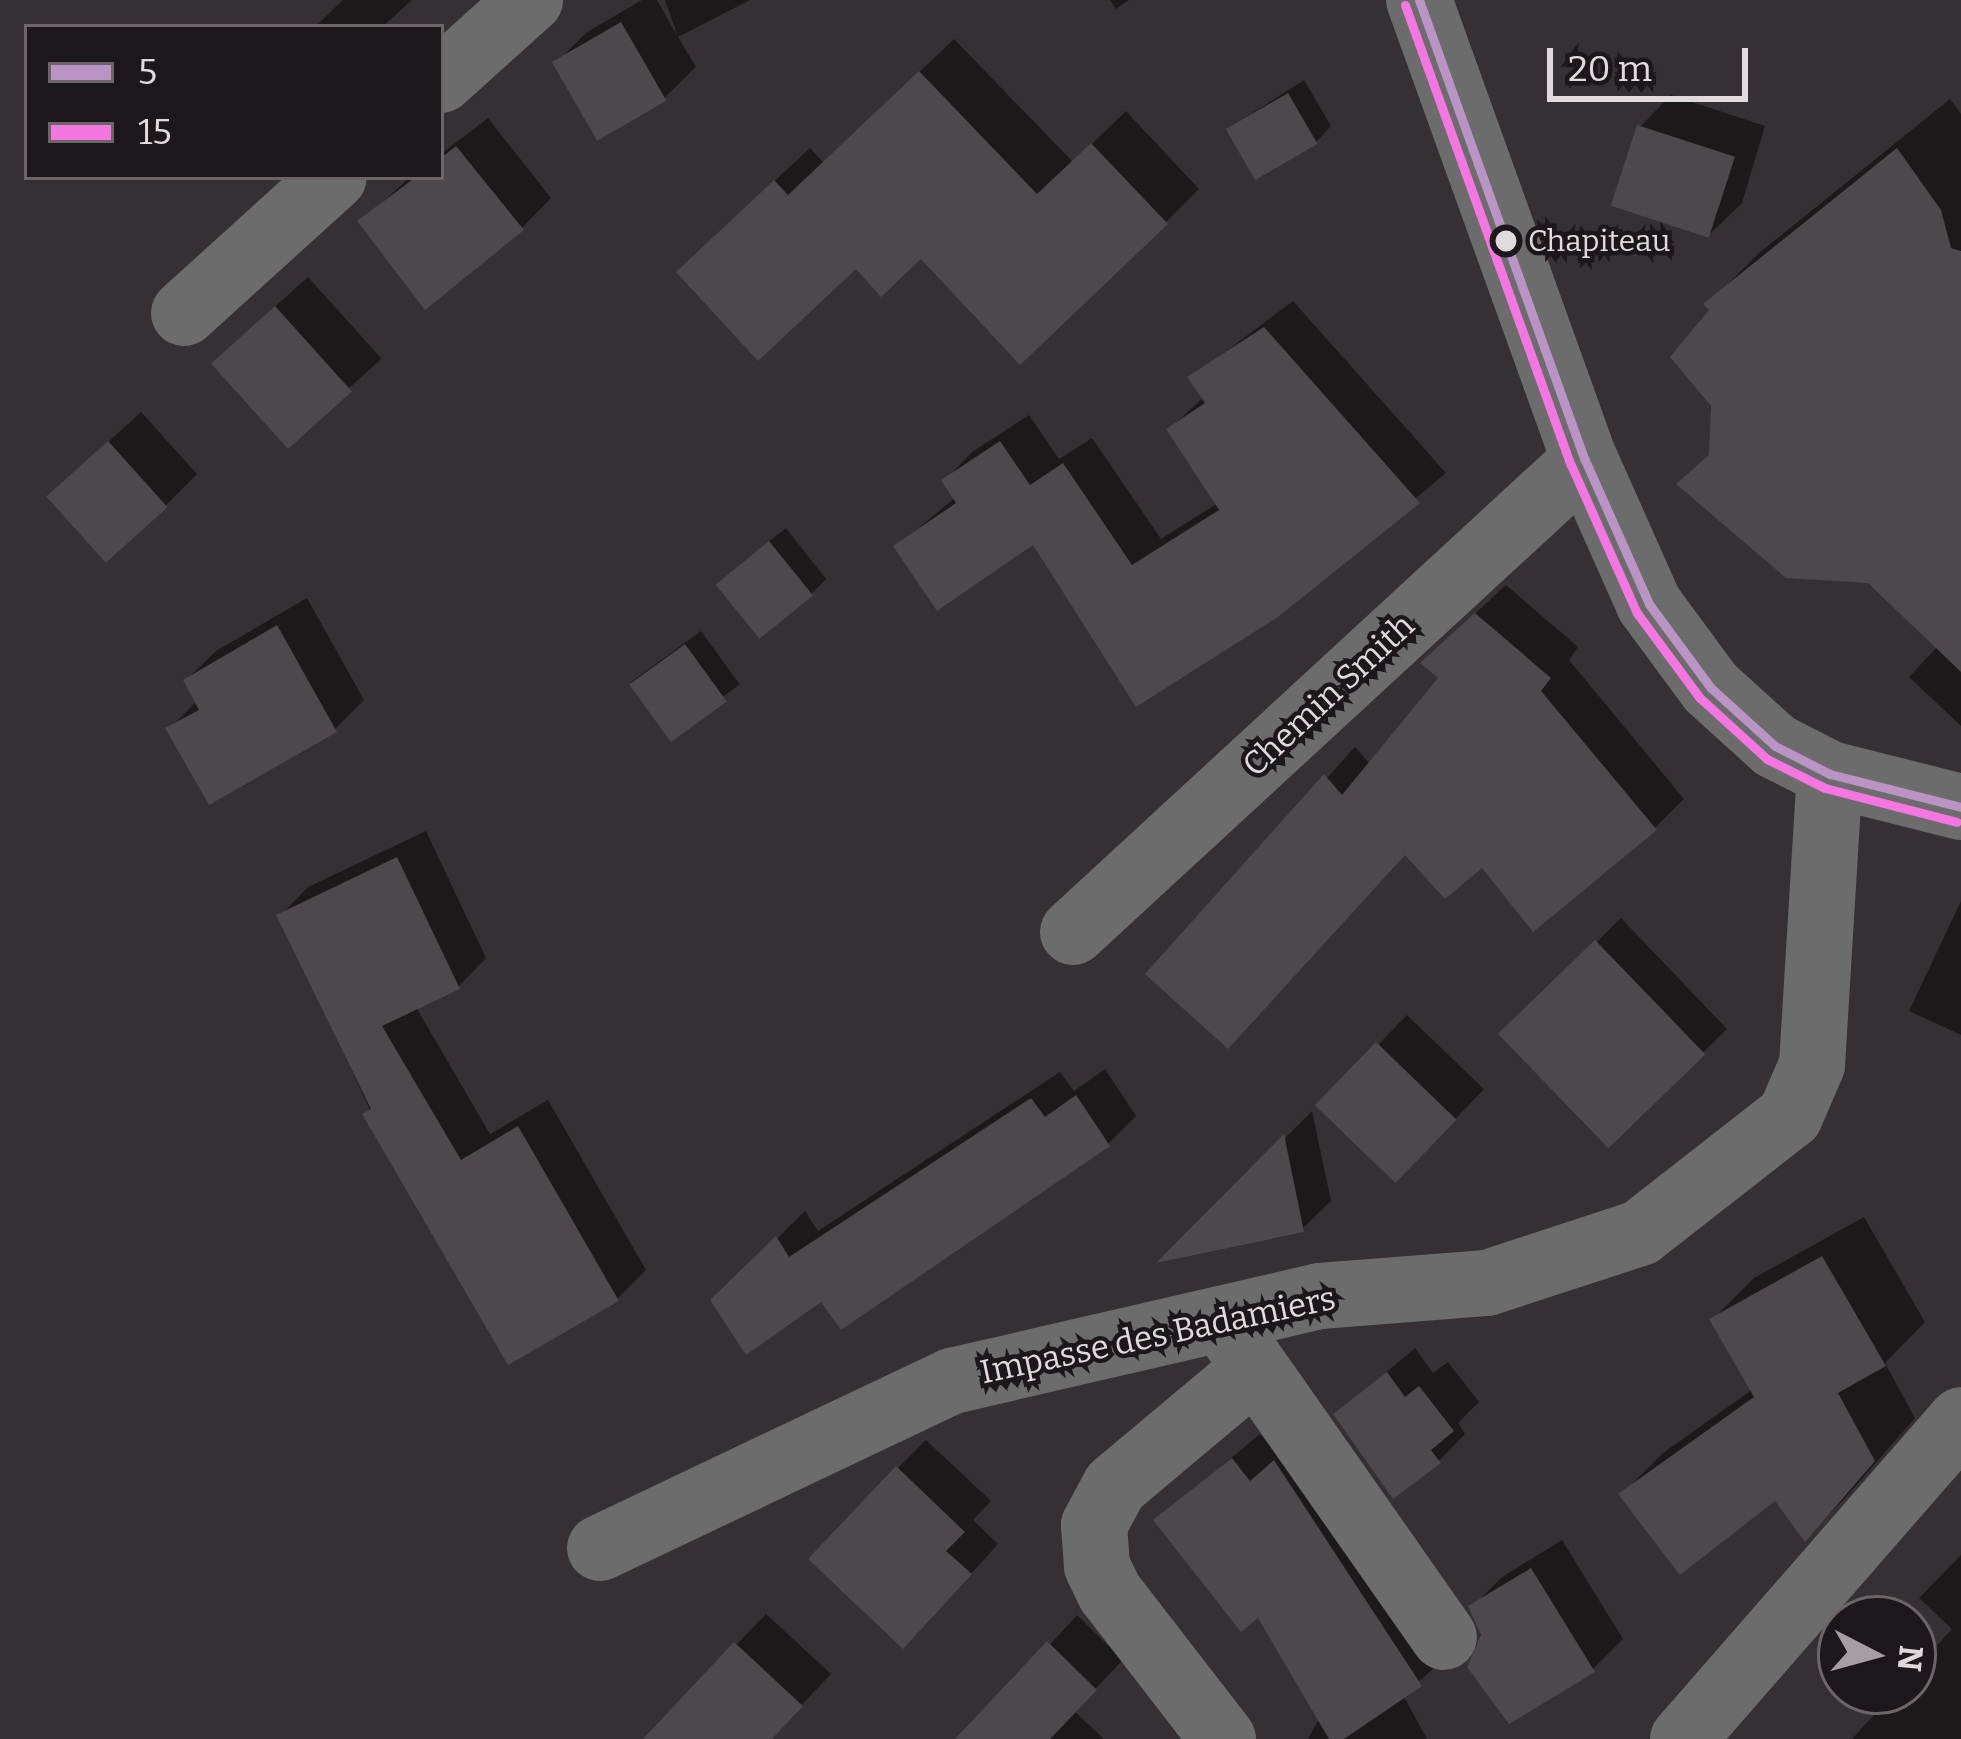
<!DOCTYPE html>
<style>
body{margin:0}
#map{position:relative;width:1961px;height:1739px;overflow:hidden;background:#353033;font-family:Bitter,serif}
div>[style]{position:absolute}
.shadow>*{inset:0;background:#0007;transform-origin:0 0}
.building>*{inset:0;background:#4c484b;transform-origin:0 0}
.minor>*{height:66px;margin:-33px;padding:0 33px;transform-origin:33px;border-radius:33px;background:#6d6c6d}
.bus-1>*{height:9px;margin:-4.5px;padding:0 4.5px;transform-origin:4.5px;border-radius:4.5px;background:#bb94c6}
.bus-2>*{height:9px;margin:-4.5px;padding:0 4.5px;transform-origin:4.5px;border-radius:4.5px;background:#f476e0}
.dots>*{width:33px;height:33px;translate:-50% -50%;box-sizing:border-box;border:6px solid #1c171a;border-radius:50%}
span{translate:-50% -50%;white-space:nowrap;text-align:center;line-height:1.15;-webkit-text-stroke:9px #1c171a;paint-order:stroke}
.bus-label{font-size:30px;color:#e1dadd}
.left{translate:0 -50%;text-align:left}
.street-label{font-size:33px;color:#e1dadd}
.legend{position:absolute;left:24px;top:24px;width:420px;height:156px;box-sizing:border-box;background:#1c171a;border:3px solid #6b6568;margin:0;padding:15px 21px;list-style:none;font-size:36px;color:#e1dadd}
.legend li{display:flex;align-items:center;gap:24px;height:60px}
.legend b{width:60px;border:3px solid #6b6568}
.north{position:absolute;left:1817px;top:1595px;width:120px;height:120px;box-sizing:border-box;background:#1c171a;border:3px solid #6b6568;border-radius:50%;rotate:96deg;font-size:33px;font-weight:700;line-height:48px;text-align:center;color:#e1dadd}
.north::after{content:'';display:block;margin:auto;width:42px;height:54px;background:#a59ea2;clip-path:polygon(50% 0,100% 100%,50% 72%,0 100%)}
.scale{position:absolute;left:1547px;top:48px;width:201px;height:54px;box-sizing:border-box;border:6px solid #e1dadd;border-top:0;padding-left:15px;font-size:36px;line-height:42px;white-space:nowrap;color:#e1dadd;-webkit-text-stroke:9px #1c171a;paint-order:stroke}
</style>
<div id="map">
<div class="shadow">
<div style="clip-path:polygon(343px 0,412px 0,382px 27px,315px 27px)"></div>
<div style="clip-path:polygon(642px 0,657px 0,678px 37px,665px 0,750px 0,678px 37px,696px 67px,664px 98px,556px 63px,587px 32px)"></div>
<div style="clip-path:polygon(1110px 0,1129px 0,1116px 9px)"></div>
<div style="clip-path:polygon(954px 39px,1073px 162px,1126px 111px,1199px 189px,1166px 222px,856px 264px,713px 238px,810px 148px,824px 163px)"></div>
<div style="clip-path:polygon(1304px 80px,1331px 126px,1316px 142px,1229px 128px)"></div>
<div style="clip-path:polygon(1671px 95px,1765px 126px,1742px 203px,1710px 234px,1640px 127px)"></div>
<div style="clip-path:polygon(1950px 99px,1961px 114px,1961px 726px,1909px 677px,1938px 646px,1870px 580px,1712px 453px,1708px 304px,1759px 253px)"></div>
<div style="clip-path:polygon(488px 118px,551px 198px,522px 228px,361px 222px,410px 177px,441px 177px,441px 154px)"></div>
<div style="left:308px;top:277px;width:110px;height:126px;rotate:48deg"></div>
<div style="clip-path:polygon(1293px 301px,1446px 473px,1277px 615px,1034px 541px,897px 546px,956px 497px,945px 480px,972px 452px,1029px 415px,1059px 459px,1092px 438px,1161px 539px,1218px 503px,1169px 429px,1204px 397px,1191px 378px)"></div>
<div style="clip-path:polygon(141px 412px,197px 474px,166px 505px,82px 466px)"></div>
<div style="clip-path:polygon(786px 528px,826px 579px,811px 594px,718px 582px)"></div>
<div style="clip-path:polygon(1506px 585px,1578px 647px,1569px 660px,1684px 799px,1655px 828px,1483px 864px,1406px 852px,1150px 974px,1355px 747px,1371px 765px,1442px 678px,1453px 634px)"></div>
<div style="clip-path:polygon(307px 598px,364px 700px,335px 729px,169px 729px,197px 701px,186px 680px,216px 651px)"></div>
<div style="left:701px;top:631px;width:66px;height:87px;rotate:54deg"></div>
<div style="clip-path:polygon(426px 831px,486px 958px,458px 987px,416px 1007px,490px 1134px,548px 1100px,646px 1270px,617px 1299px,399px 1172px,280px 916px,308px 887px)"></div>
<div style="clip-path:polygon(1961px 901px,1961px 1035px,1909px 1011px)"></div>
<div style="clip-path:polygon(1621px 918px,1727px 1029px,1607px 1147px,1597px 942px)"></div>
<div style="left:1407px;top:1015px;width:107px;height:126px;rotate:44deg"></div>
<div style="clip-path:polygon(1105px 1069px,1136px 1116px,1108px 1144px,821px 1298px,714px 1301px,805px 1211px,818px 1231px,1060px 1072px,1074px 1091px)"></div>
<div style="clip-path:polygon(1312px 1111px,1331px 1201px,1302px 1229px,1165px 1258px)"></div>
<div style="clip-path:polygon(1864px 1217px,1925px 1322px,1885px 1363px,1915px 1418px,1846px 1497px,1806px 1537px,1776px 1497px,1622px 1494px,1663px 1453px,1753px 1389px,1713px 1319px,1754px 1278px)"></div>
<div style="clip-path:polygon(1415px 1348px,1433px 1373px,1448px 1362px,1479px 1402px,1458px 1423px,1465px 1434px,1439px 1461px,1337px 1414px)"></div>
<div style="clip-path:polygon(1260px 1434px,1447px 1657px,1403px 1695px,1427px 1739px,1308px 1739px,1320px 1717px,1259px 1613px,1157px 1520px)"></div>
<div style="clip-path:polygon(926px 1440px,991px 1501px,973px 1520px,998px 1544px,932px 1617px,898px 1468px)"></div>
<div style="clip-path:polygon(1562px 1540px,1623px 1639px,1593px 1669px,1508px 1721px,1472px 1607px,1502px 1577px)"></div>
<div style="clip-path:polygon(1961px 1555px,1961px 1739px,1852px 1739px,1896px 1691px,1913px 1691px,1913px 1672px,1952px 1629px,1919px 1598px)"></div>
<div style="clip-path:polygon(766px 1614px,831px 1674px,769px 1739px,680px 1739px,736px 1645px)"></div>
<div style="clip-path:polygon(1077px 1615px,1123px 1660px,1074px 1711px,1104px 1739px,964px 1739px)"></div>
</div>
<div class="building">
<div style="left:621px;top:22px;width:91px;height:80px;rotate:60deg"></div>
<div style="clip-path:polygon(919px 71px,1037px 194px,1091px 143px,1168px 224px,1020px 365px,921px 259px,881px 297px,856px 269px,758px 361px,676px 272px,774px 180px,788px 195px)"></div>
<div style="left:1288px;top:93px;width:59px;height:72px;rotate:60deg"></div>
<div style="left:1637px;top:125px;width:103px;height:85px;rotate:18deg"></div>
<div style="clip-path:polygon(456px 146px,524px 230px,425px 310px,357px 221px,416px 177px,441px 177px,441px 158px)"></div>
<div style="clip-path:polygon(1897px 148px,1941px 210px,1951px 248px,1961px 251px,1961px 672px,1868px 583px,1786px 578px,1676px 484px,1709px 455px,1711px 406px,1670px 357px,1709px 310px,1703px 304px)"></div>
<div style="left:275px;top:306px;width:115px;height:86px;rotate:48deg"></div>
<div style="clip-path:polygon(1264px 327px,1420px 503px,1278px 617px,1136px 707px,1033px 545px,937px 611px,893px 546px,956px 503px,941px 480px,1000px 441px,1030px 485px,1063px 463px,1132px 565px,1219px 510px,1166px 429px,1205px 403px,1187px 377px)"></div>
<div style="left:108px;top:441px;width:89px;height:83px;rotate:48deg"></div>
<div style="left:769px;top:541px;width:70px;height:69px;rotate:51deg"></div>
<div style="clip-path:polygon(1475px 613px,1551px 678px,1541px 691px,1657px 830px,1533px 932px,1482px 868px,1445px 899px,1405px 855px,1228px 1049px,1145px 974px,1324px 774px,1342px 795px,1438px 678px,1420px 663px)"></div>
<div style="clip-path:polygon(277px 625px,337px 732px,209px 805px,165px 728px,199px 710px,183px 680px)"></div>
<div style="left:685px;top:644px;width:71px;height:69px;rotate:54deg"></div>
<div style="clip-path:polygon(397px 857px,460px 989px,382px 1026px,461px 1160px,518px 1126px,619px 1301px,508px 1365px,362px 1114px,371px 1109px,276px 915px)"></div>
<div style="left:1595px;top:940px;width:159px;height:135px;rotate:46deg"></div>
<div style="left:1376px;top:1042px;width:112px;height:88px;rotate:44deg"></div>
<div style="clip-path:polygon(1076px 1095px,1110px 1146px,841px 1330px,821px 1302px,746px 1355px,710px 1300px,776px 1236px,789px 1257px,1031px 1098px,1045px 1117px)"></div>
<div style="clip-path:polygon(1284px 1134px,1304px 1232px,1156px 1263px)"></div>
<div style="clip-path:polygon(1822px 1256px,1886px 1366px,1838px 1393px,1875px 1461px,1805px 1542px,1775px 1501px,1680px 1575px,1618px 1494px,1754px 1397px,1709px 1319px)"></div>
<div style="clip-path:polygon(1387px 1372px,1405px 1397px,1419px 1386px,1454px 1431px,1431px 1450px,1441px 1463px,1393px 1499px,1333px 1414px)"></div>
<div style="clip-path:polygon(1232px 1458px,1250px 1481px,1274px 1460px,1422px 1686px,1344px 1739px,1329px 1739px,1258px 1618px,1241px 1632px,1153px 1520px)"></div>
<div style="clip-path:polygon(896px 1466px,965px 1532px,946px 1551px,972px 1574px,903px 1649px,808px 1559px)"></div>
<div style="clip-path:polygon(1531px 1568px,1595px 1672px,1509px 1724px,1467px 1667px,1481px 1635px,1468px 1606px)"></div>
<div style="clip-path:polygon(1047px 1641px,1097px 1690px,1050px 1739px,955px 1739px)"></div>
<div style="clip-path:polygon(734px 1642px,803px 1706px,772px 1739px,643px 1739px)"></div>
</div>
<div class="minor">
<div style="left:1419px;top:0;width:489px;rotate:70.2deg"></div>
<div style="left:1585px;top:460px;width:158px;rotate:66deg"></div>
<div style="left:1649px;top:604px;width:104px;rotate:53.6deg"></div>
<div style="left:1711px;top:688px;width:86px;rotate:42.2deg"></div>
<div style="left:1775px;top:746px;width:62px;rotate:27deg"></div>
<div style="left:1830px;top:774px;width:135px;rotate:14.1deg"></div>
<div style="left:441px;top:80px;width:120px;rotate:-42deg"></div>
<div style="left:184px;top:313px;width:202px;rotate:-42.2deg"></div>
<div style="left:1073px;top:932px;width:696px;rotate:-42.67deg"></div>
<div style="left:1231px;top:1333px;width:371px;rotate:55deg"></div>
<div style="left:600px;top:1548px;width:390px;rotate:-25.4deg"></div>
<div style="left:952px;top:1381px;width:378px;rotate:-13deg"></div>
<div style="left:1320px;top:1296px;width:168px;rotate:-4.5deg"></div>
<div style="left:1487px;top:1283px;width:161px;rotate:-18.1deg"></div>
<div style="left:1640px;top:1233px;width:190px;rotate:-38deg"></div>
<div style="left:1790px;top:1116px;width:56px;rotate:-66.7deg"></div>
<div style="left:1812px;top:1065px;width:292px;rotate:-86.5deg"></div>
<div style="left:1223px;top:1739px;width:185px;rotate:-127.7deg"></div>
<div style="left:1110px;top:1593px;width:30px;rotate:-116deg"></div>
<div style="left:1097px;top:1566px;width:41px;rotate:-94.2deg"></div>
<div style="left:1094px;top:1525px;width:44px;rotate:-61.7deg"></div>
<div style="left:1115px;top:1486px;width:179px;rotate:-40deg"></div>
<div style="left:1683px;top:1739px;width:423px;rotate:-48.9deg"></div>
</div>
<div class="bus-1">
<div style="left:1419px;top:0;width:489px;rotate:70.2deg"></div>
<div style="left:1585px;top:460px;width:158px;rotate:66deg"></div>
<div style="left:1649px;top:604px;width:104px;rotate:53.6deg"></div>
<div style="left:1711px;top:688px;width:86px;rotate:42.2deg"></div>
<div style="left:1775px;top:746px;width:62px;rotate:27deg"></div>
<div style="left:1830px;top:774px;width:135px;rotate:14.1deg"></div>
</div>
<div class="bus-2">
<div style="left:1405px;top:5px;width:489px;rotate:70.2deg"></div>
<div style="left:1571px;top:465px;width:162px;rotate:66deg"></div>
<div style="left:1637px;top:613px;width:106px;rotate:53.5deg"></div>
<div style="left:1700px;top:698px;width:91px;rotate:42.3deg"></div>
<div style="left:1767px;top:759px;width:65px;rotate:26.6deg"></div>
<div style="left:1825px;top:788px;width:136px;rotate:14.4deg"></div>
</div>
<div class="dots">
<div style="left:1506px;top:241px;background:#e1dadd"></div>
</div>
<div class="bus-label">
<span class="left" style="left:1528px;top:241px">Chapiteau</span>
</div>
<div class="street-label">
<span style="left:1329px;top:696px;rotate:-43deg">Chemin Smith</span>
<span style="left:1158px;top:1336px;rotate:-12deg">Impasse des Badamiers</span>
</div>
<ul class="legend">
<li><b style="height:15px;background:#bb94c6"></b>5</li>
<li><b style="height:15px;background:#f476e0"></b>15</li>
</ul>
<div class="north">N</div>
<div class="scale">20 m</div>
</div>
